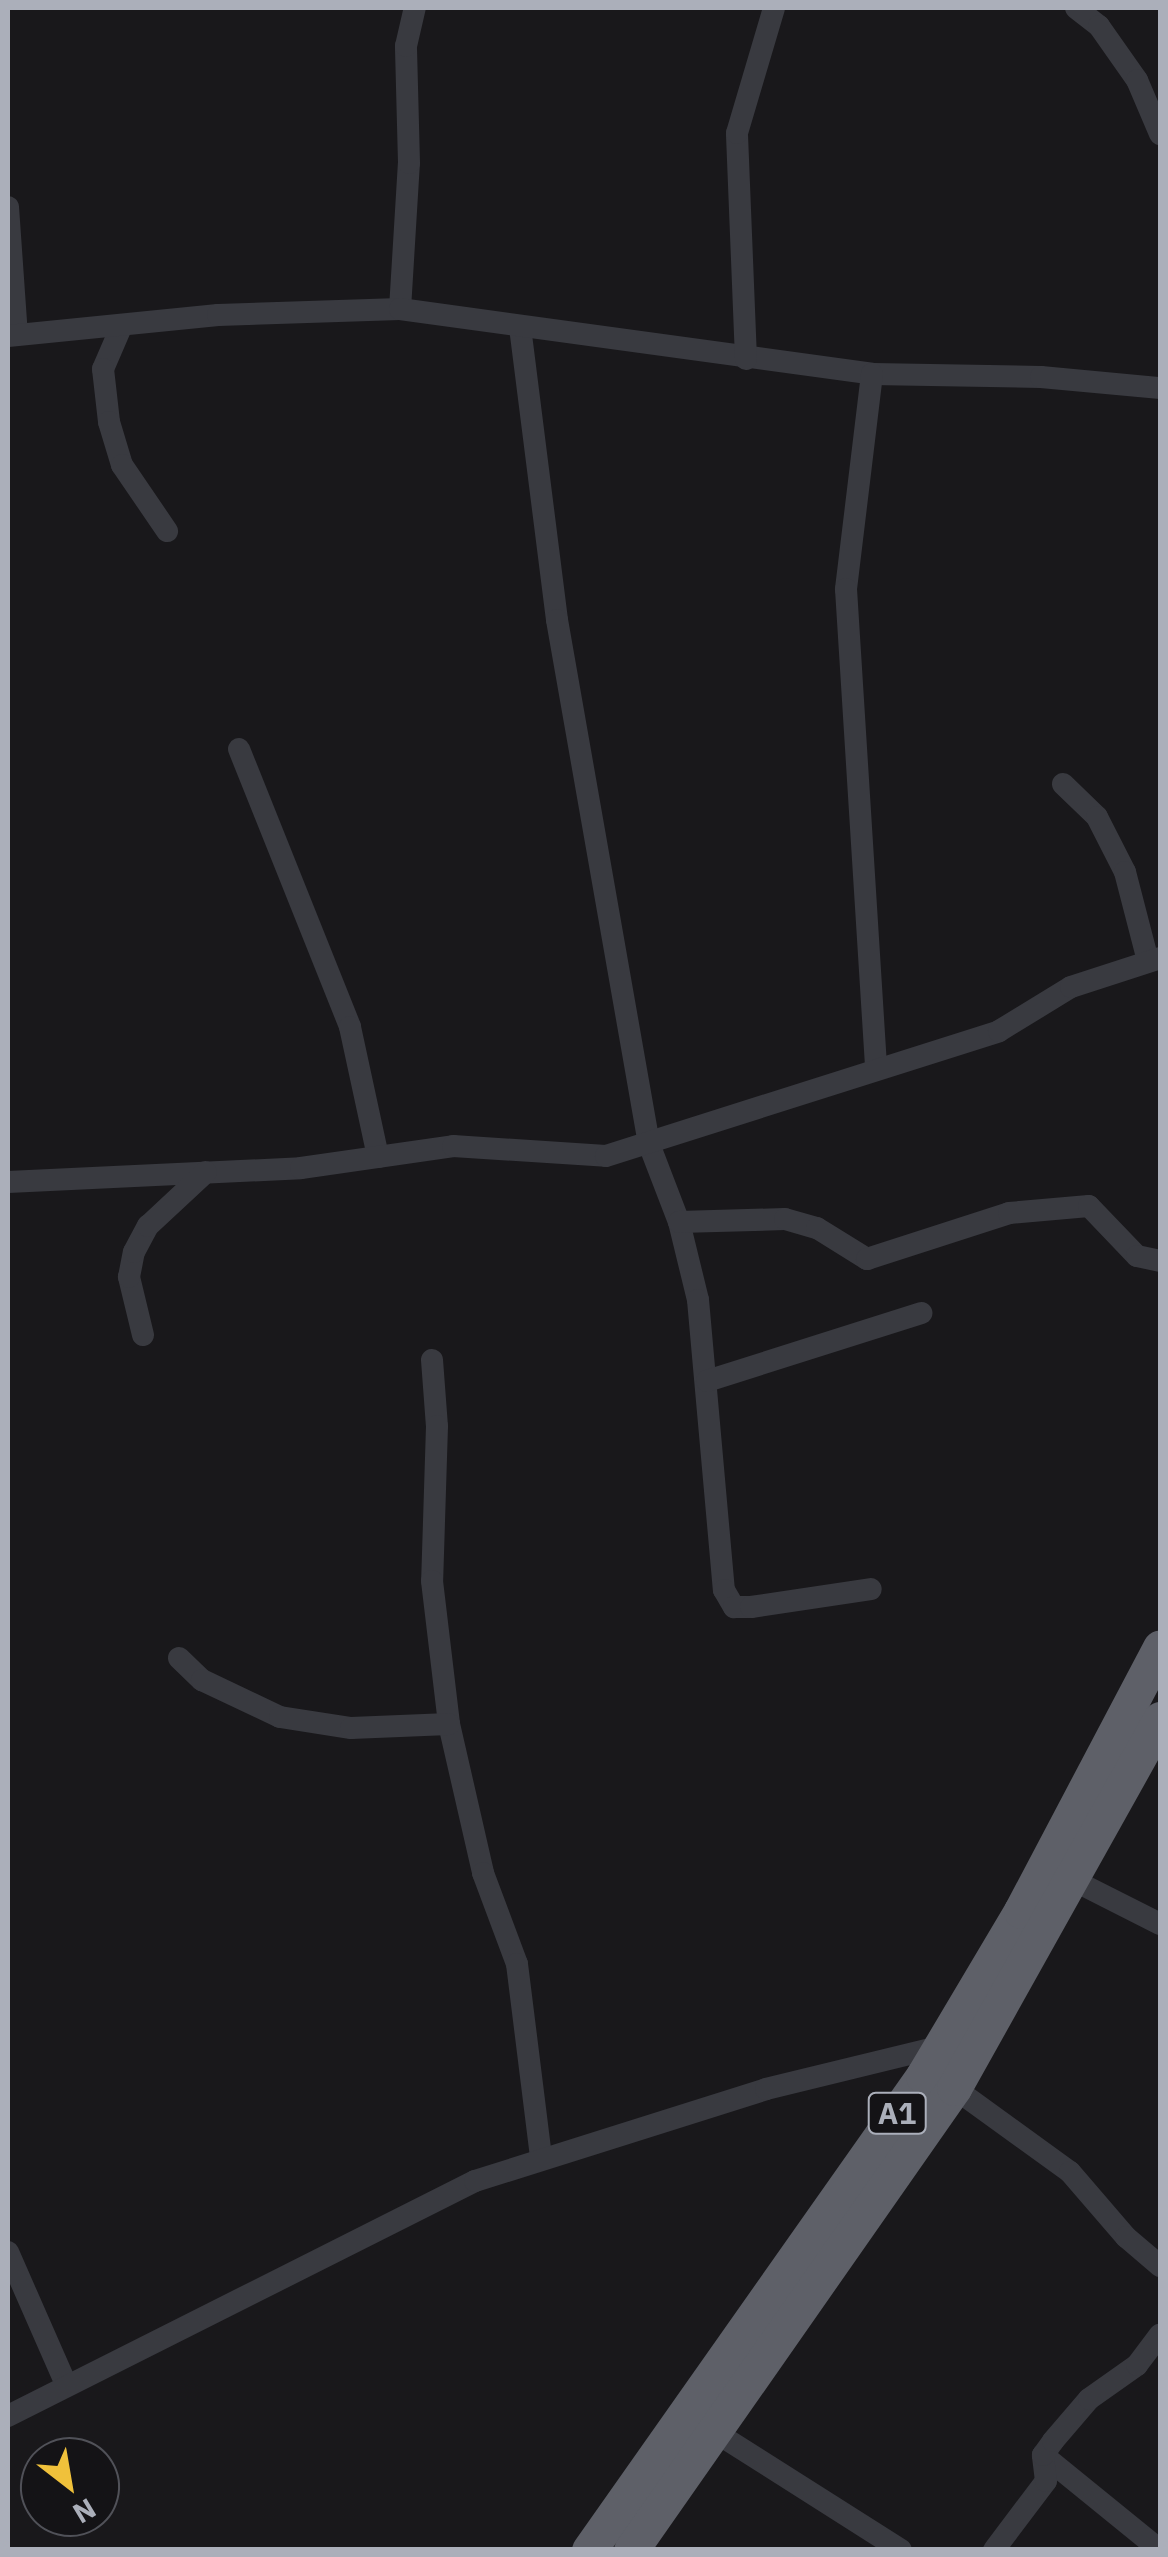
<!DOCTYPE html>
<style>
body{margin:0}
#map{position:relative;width:1168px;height:2557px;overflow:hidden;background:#19181b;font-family:"IBM Plex Sans",sans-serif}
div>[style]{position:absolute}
.minor>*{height:22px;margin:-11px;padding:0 11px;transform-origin:11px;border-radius:11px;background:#393a40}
.trunk>*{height:35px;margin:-17.5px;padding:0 17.5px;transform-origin:17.5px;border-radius:17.5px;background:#5e6068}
span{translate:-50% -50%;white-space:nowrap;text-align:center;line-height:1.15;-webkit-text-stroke:9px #141316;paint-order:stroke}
.shield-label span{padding:2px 8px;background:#141316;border:2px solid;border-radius:8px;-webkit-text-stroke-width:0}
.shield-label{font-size:30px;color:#abafba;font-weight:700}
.frame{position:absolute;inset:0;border:10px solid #abafba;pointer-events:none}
.north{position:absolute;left:20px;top:2437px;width:100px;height:100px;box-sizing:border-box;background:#141316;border:2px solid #505158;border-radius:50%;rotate:149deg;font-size:28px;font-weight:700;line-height:40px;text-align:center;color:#abafba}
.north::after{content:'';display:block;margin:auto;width:35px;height:45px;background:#f0c13b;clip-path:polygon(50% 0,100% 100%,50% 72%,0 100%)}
</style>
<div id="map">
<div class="minor">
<div style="left:1076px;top:8px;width:29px;rotate:38deg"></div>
<div style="left:1099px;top:26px;width:66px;rotate:54.9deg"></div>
<div style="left:1137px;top:80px;width:59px;rotate:66.9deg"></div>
<div style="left:8px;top:207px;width:128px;rotate:86deg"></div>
<div style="left:400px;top:309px;width:146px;rotate:-86.5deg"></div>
<div style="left:409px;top:163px;width:117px;rotate:-91.5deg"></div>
<div style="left:406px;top:46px;width:39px;rotate:-77deg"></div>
<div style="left:122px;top:325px;width:48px;rotate:113.4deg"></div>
<div style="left:103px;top:369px;width:53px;rotate:83.5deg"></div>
<div style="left:109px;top:422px;width:45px;rotate:73.2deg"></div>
<div style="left:122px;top:465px;width:80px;rotate:55.7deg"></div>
<div style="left:520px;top:327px;width:295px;rotate:82.8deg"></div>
<div style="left:557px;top:620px;width:532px;rotate:80.04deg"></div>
<div style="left:649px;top:1144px;width:84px;rotate:69deg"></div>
<div style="left:679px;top:1222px;width:80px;rotate:76.3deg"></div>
<div style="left:698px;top:1300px;width:291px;rotate:84.9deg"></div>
<div style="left:724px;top:1590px;width:20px;rotate:60deg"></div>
<div style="left:734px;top:1607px;width:17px"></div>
<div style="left:751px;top:1607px;width:121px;rotate:-8.5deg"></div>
<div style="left:8px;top:336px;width:211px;rotate:-5.7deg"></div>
<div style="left:218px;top:315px;width:182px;rotate:-1.9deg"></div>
<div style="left:400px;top:309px;width:476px;rotate:7.8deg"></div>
<div style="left:872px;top:374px;width:169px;rotate:1deg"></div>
<div style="left:1041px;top:377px;width:120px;rotate:5.3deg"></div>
<div style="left:746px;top:359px;width:226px;rotate:-92.3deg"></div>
<div style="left:737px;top:133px;width:130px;rotate:-73.5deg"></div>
<div style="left:872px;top:374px;width:217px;rotate:96.9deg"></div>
<div style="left:846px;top:589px;width:478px;rotate:86.4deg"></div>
<div style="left:239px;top:749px;width:299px;rotate:68.2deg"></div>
<div style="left:350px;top:1027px;width:133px;rotate:77.8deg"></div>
<div style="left:1063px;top:784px;width:47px;rotate:44.1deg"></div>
<div style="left:1097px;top:817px;width:62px;rotate:63deg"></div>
<div style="left:1125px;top:872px;width:92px;rotate:75.5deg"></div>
<div style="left:8px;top:1182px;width:293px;rotate:-2.7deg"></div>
<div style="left:301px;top:1168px;width:154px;rotate:-8.2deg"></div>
<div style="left:453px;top:1146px;width:153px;rotate:3.7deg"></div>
<div style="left:606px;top:1156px;width:412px;rotate:-17.6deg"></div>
<div style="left:999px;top:1031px;width:84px;rotate:-31.4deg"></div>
<div style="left:1071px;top:987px;width:94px;rotate:-18deg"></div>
<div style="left:679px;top:1222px;width:106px;rotate:-1.6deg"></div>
<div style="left:785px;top:1219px;width:33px;rotate:16deg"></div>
<div style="left:817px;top:1228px;width:59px;rotate:31.8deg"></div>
<div style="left:867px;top:1259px;width:149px;rotate:-17.9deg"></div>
<div style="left:1009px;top:1213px;width:80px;rotate:-5deg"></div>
<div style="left:1089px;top:1206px;width:69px;rotate:46.2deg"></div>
<div style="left:1137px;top:1256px;width:24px;rotate:12deg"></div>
<div style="left:143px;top:1335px;width:60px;rotate:-103.6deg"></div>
<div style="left:129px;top:1277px;width:25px;rotate:-79deg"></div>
<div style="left:134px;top:1252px;width:30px;rotate:-62deg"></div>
<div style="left:148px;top:1226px;width:79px;rotate:-43deg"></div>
<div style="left:432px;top:1360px;width:66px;rotate:85.7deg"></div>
<div style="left:437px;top:1426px;width:155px;rotate:91.8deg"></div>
<div style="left:432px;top:1581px;width:144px;rotate:83.2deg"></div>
<div style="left:449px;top:1724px;width:153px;rotate:77.1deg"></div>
<div style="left:483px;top:1873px;width:97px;rotate:69.5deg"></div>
<div style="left:517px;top:1964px;width:193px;rotate:82.9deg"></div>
<div style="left:707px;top:1381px;width:225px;rotate:-17.6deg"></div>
<div style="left:179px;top:1658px;width:32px;rotate:44deg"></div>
<div style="left:202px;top:1680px;width:86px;rotate:25.4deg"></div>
<div style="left:280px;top:1717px;width:72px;rotate:8.8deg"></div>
<div style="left:351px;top:1728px;width:98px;rotate:-2.3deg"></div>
<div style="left:1075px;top:1881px;width:95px;rotate:26.8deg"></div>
<div style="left:954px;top:2088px;width:143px;rotate:35.9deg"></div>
<div style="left:1070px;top:2172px;width:86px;rotate:49.3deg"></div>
<div style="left:1126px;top:2237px;width:45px;rotate:40.5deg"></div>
<div style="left:8px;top:2252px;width:142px;rotate:66.3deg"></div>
<div style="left:8px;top:2416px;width:523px;rotate:-26.71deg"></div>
<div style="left:475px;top:2181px;width:305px;rotate:-17.5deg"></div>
<div style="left:766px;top:2089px;width:181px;rotate:-13.7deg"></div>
<div style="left:715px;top:2432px;width:220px;rotate:32.4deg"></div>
<div style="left:1043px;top:2455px;width:151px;rotate:39.1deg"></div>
<div style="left:994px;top:2550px;width:86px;rotate:-53deg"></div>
<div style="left:1046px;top:2481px;width:26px;rotate:-97deg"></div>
<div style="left:1043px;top:2455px;width:17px;rotate:-54deg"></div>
<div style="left:1053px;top:2441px;width:55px;rotate:-49.4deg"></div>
<div style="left:1089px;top:2399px;width:59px;rotate:-35.3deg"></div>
<div style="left:1137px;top:2365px;width:38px;rotate:-53deg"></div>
</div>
<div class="trunk">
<div style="left:589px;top:2550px;width:580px;rotate:-54.83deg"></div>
<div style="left:923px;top:2076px;width:192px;rotate:-59.3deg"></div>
<div style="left:1021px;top:1911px;width:298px;rotate:-62.2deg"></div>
<div style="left:631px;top:2550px;width:564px;rotate:-55.04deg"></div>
<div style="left:954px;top:2088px;width:423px;rotate:-60.8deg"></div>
</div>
<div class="shield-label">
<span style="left:897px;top:2113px">A1</span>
</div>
<div class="frame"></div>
<div class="north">N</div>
</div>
